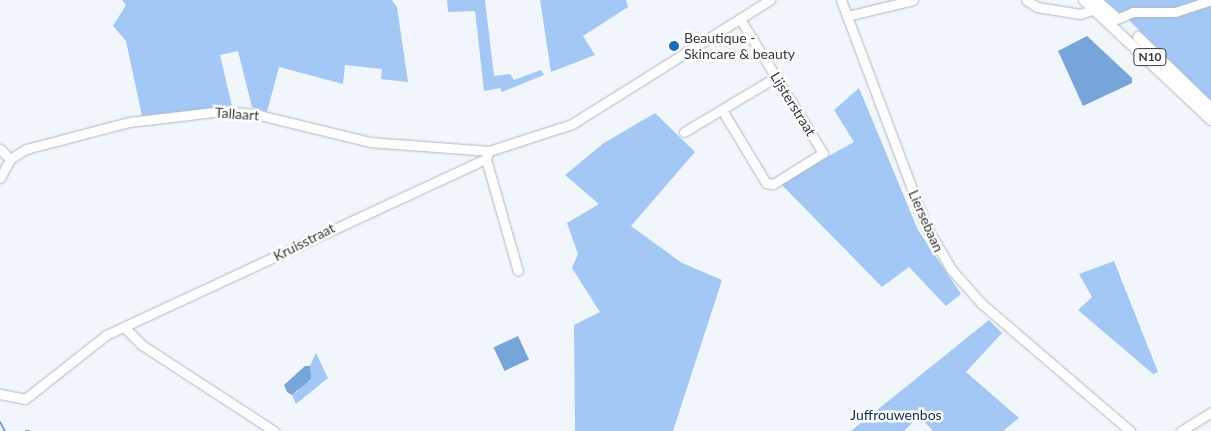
<!DOCTYPE html>
<style>
body{margin:0}
#map{position:relative;width:1211px;height:431px;overflow:hidden;background:#f1f6fc;font-family:Lato,sans-serif}
div>[style]{position:absolute}
.green>*{inset:0;background:#a3c8f5}
.water>*{inset:0;background:#78a5d9;transform-origin:0 0}
.stream>*{height:2px;margin:-1px;padding:0 1px;transform-origin:1px;border-radius:1px;background:#78a5d9}
.roads{filter:drop-shadow(0 0 1px #b2b7bc) drop-shadow(0 0 1px #b2b7bc)}
.minor>*{height:9px;margin:-4.5px;padding:0 4.5px;transform-origin:4.5px;border-radius:4.5px;background:#fff}
.major>*{height:10px;margin:-5px;padding:0 5px;transform-origin:5px;border-radius:5px;background:#fff}
.dots>*{width:14px;height:14px;translate:-50% -50%;box-sizing:border-box;border:2px solid #fff;border-radius:50%}
span{translate:-50% -50%;white-space:nowrap;text-align:center;line-height:1.15;-webkit-text-stroke:5px #fff;paint-order:stroke}
.shield-label span{padding:1px 4px;background:#fff;border:1px solid;border-radius:4px;-webkit-text-stroke-width:0}
.shield-label{font-size:12px;color:#36383a;font-weight:700}
.poi-label{font-size:14px;color:#36383a}
.left{translate:0 -50%;text-align:left}
.street-label{font-size:14px;color:#36383a}
.park-label{font-size:14px;color:#0c2c4e}
</style>
<div id="map">
<div class="green">
<div style="clip-path:polygon(122px 0,392px 0,397px 7px,408px 82px,381px 79px,382px 69px,345px 65px,343px 84px,279px 67px,267px 112px,252px 107px,238px 51px,220px 55px,232px 106px,142px 116px,126px 41px,113px 26px,126px 5px)"></div>
<div style="clip-path:polygon(447px 0,485px 0,494px 76px,510px 74px,514px 80px,541px 70px,544px 75px,502px 92px,500px 88px,484px 91px,475px 11px,448px 12px)"></div>
<div style="clip-path:polygon(540px 0,626px 0,628px 7px,583px 36px,595px 55px,551px 72px)"></div>
<div style="clip-path:polygon(1104px 0,1200px 0,1184px 7px,1120px 13px)"></div>
<div style="clip-path:polygon(1211px 3px,1211px 102px,1125px 16px)"></div>
<div style="clip-path:polygon(859px 88px,918px 230px,961px 294px,946px 306px,909px 267px,882px 287px,780px 183px,854px 142px,834px 110px)"></div>
<div style="clip-path:polygon(655px 113px,695px 152px,631px 226px,682px 263px,722px 280px,673px 431px,575px 431px,574px 325px,600px 312px,572px 268px,578px 254px,567px 223px,599px 204px,565px 175px,604px 143px)"></div>
<div style="clip-path:polygon(1114px 261px,1158px 372px,1153px 374px,1078px 310px,1092px 297px,1079px 274px)"></div>
<div style="clip-path:polygon(989px 320px,1002px 333px,966px 372px,1019px 418px,1003px 431px,933px 431px,919px 416px,904px 431px,851px 431px)"></div>
<div style="clip-path:polygon(316px 353px,328px 378px,296px 404px,292px 395px,298px 391px)"></div>
</div>
<div class="water">
<div style="clip-path:polygon(1087px 36px,1132px 78px,1132px 83px,1083px 106px,1058px 51px)"></div>
<div style="left:518px;top:336px;width:26px;height:27px;rotate:65deg"></div>
<div style="clip-path:polygon(305px 366px,310px 366px,311px 379px,292px 395px,287px 392px,284px 385px)"></div>
</div>
<div class="stream">
<div style="left:0;top:422px;width:10px;rotate:61deg"></div>
<div style="left:26px;top:431px;width:3px"></div>
</div>
<div class="roads">
<div class="minor">
<div style="left:841px;top:0;width:241px;rotate:69.4deg"></div>
<div style="left:926px;top:226px;width:50px;rotate:59.8deg"></div>
<div style="left:951px;top:269px;width:47px;rotate:48.5deg"></div>
<div style="left:982px;top:304px;width:195px;rotate:40.6deg"></div>
<div style="left:1026px;top:0;width:13px;rotate:32deg"></div>
<div style="left:1037px;top:7px;width:44px;rotate:9.2deg"></div>
<div style="left:1080px;top:14px;width:16px;rotate:-18deg"></div>
<div style="left:847px;top:16px;width:68px;rotate:-13.6deg"></div>
<div style="left:1117px;top:19px;width:17px;rotate:-24deg"></div>
<div style="left:1133px;top:12px;width:42px"></div>
<div style="left:1175px;top:12px;width:38px;rotate:-18deg"></div>
<div style="left:722px;top:110px;width:85px;rotate:58.9deg"></div>
<div style="left:766px;top:183px;width:7px;rotate:8deg"></div>
<div style="left:773px;top:184px;width:59px;rotate:-31.8deg"></div>
<div style="left:823px;top:153px;width:158px;rotate:-121.8deg"></div>
<div style="left:684px;top:132px;width:107px;rotate:-30.9deg"></div>
<div style="left:0;top:149px;width:14px;rotate:45deg"></div>
<div style="left:486px;top:159px;width:116px;rotate:74.1deg"></div>
<div style="left:0;top:178px;width:21px;rotate:-62deg"></div>
<div style="left:10px;top:159px;width:19px;rotate:-32deg"></div>
<div style="left:26px;top:149px;width:106px;rotate:-14.7deg"></div>
<div style="left:129px;top:122px;width:94px;rotate:-6.7deg"></div>
<div style="left:222px;top:111px;width:33px;rotate:5deg"></div>
<div style="left:255px;top:114px;width:118px;rotate:13.7deg"></div>
<div style="left:370px;top:142px;width:119px;rotate:4.3deg"></div>
<div style="left:125px;top:328px;width:24px;rotate:45deg"></div>
<div style="left:142px;top:345px;width:158px;rotate:33.1deg"></div>
<div style="left:0;top:394px;width:25px;rotate:11deg"></div>
<div style="left:25px;top:399px;width:103px;rotate:-38.3deg"></div>
<div style="left:106px;top:335px;width:419px;rotate:-24.9deg"></div>
<div style="left:486px;top:159px;width:9px;rotate:-69deg"></div>
<div style="left:489px;top:151px;width:87px;rotate:-18deg"></div>
<div style="left:572px;top:124px;width:234px;rotate:-32.1deg"></div>
<div style="left:1181px;top:431px;width:36px;rotate:-32deg"></div>
</div>
<div class="major">
<div style="left:1084px;top:0;width:175px;rotate:43.4deg"></div>
<div style="left:1096px;top:0;width:27px;rotate:42deg"></div>
<div style="left:1138px;top:37px;width:102px;rotate:44.2deg"></div>
</div>
</div>
<div class="dots">
<div style="left:674px;top:46px;background:#1b6bb9"></div>
</div>
<div class="shield-label">
<span style="left:1150px;top:57px">N10</span>
</div>
<div class="poi-label">
<span class="left" style="left:684px;top:46px">Beautique -<br>Skincare &amp; beauty</span>
</div>
<div class="street-label">
<span style="left:793px;top:104px;rotate:58deg">Lijsterstraat</span>
<span style="left:237px;top:114px;rotate:4deg">Tallaart</span>
<span style="left:926px;top:221px;rotate:66deg">Liersebaan</span>
<span style="left:304px;top:242px;rotate:-27deg">Kruisstraat</span>
</div>
<div class="park-label">
<span style="left:896px;top:415px">Juffrouwenbos</span>
</div>
</div>
